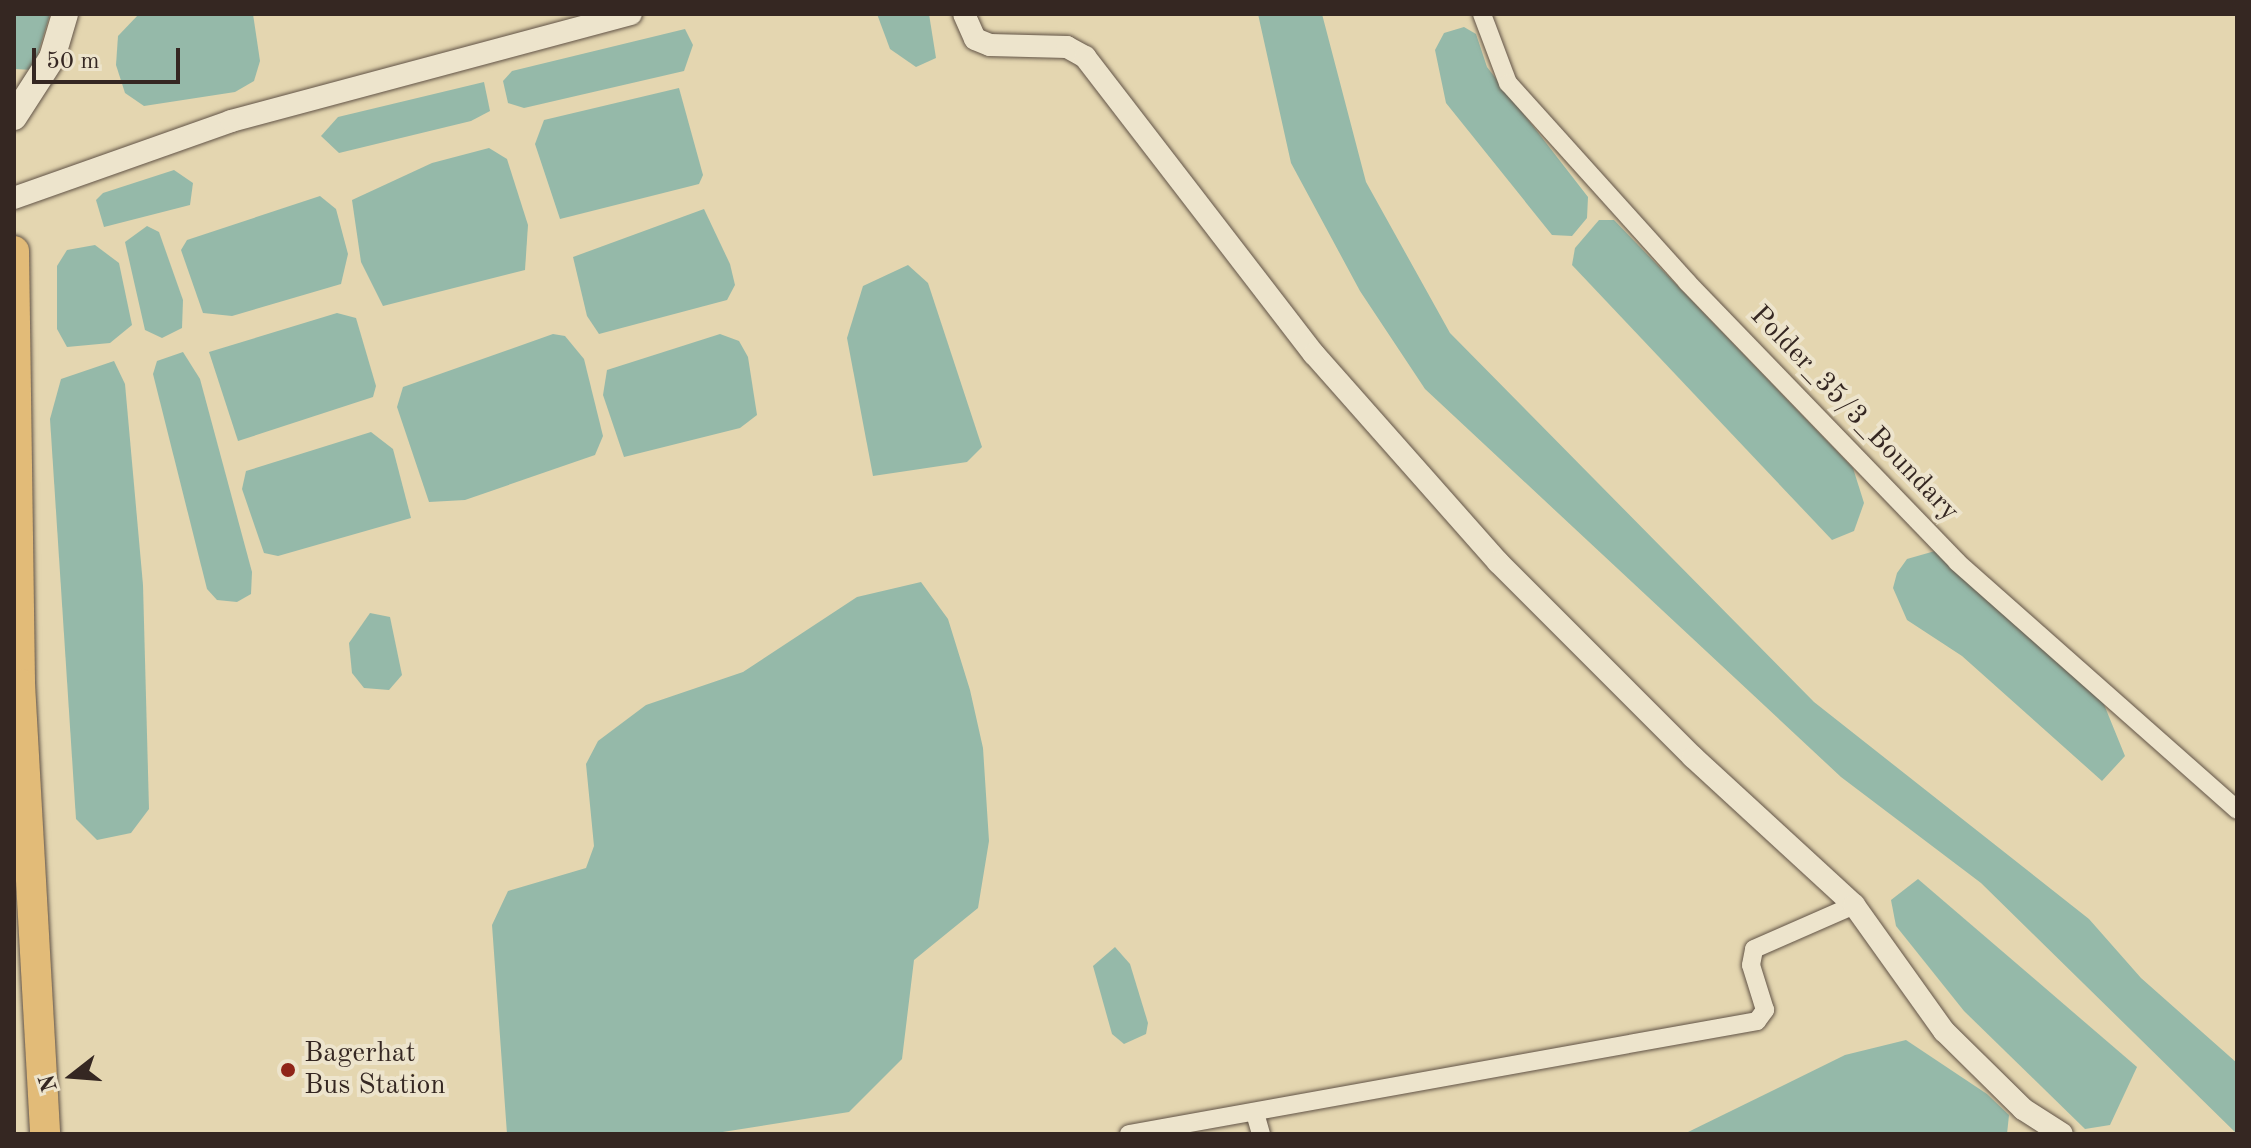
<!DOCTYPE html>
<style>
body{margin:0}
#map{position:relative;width:2251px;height:1148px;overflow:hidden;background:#e4d6b0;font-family:"Old Standard TT",serif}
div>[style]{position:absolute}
.water>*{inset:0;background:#95b9a9}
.roads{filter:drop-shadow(0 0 2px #615346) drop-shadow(0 0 2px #615346)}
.minor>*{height:18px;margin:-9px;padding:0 9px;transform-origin:9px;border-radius:9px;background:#ede4cc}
.tertiary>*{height:22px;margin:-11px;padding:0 11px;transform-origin:11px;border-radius:11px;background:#ede4cc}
.secondary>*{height:26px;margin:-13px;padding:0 13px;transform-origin:13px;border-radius:13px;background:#ede4cc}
.trunk>*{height:30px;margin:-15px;padding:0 15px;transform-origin:15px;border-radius:15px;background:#e2bb78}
.dots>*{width:22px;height:22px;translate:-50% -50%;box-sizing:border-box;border:4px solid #ede4cc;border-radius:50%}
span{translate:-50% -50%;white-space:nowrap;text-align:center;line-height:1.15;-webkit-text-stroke:8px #ede4cc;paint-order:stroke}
.street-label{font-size:28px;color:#352722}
.poi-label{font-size:28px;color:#352722}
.left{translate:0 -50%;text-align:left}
.frame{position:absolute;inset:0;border:16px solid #352722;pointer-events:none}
.north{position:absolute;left:32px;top:1036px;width:80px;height:80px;-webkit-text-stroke:6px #ede4cc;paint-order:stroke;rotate:253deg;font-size:22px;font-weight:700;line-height:32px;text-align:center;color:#352722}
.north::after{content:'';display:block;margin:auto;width:28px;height:36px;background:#352722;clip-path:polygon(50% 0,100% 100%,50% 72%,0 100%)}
.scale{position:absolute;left:32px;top:48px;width:148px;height:36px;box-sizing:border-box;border:4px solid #352722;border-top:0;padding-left:10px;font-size:24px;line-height:28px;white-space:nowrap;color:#352722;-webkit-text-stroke:6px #ede4cc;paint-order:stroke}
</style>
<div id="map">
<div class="water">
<div style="clip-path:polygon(14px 14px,50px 14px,33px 70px,15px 69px)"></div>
<div style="clip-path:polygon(139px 14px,253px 14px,260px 61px,254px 81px,235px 92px,144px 106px,125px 93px,116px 65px,118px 36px)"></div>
<div style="clip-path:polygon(877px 14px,929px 14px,936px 58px,916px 67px,890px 49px)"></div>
<div style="clip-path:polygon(1258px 14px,1322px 14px,1366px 182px,1450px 333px,1814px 702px,2089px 919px,2141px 978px,2237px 1063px,2237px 1134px,1981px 883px,1841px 777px,1425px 389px,1360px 291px,1291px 163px)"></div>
<div style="clip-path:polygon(1464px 27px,1476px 34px,1487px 67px,1588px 197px,1587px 218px,1572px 236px,1552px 235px,1446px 103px,1435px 50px,1444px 33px)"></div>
<div style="clip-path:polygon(685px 29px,693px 45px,684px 71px,524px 108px,508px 103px,503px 81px,512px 71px)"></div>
<div style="clip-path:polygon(484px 82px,490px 111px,471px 121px,339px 153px,321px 136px,338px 117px)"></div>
<div style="clip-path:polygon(679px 88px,703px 175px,699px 184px,560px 219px,535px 144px,544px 120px)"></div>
<div style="clip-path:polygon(489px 148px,507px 159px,528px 225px,525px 270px,383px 306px,361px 262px,352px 200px,432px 163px)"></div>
<div style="clip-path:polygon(174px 170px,193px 183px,190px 205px,104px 227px,96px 200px,103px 193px)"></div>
<div style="clip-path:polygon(320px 196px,336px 209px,348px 254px,341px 284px,232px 316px,203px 313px,181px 250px,187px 240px)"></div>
<div style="clip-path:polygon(704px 209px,730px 264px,735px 285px,727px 300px,599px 334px,587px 316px,573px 257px)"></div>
<div style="clip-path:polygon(1599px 220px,1614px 220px,1853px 468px,1864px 503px,1854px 531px,1832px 540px,1572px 265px,1575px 248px)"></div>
<div style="clip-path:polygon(147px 226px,159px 232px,183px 300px,182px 328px,162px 338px,145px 330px,125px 242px)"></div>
<div style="clip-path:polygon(95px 245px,119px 263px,132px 325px,110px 343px,67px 347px,57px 329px,57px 266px,67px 250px)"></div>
<div style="clip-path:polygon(908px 265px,928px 283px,982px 447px,967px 462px,873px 476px,847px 338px,863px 286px)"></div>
<div style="clip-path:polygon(337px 313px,356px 318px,376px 386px,373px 397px,238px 441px,209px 352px)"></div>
<div style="clip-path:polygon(553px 334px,565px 336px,584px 359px,603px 436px,595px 455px,465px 500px,429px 502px,397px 407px,403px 387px)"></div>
<div style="clip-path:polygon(720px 334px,739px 341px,748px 357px,757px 415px,740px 428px,624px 457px,603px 395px,607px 370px)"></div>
<div style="clip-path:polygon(183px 352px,200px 379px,252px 572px,251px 594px,237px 602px,217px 600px,207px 589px,153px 374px,157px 361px)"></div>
<div style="clip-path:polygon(114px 361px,125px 384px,143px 585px,149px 809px,131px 833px,97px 840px,76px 819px,50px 419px,61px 379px)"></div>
<div style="clip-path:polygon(371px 432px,393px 449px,411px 518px,278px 556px,264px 553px,242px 489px,246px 471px)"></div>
<div style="clip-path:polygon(1935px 551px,2103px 702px,2125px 756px,2102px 781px,1962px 656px,1907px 620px,1893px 588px,1897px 573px,1907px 559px)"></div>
<div style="clip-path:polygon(921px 582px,948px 619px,970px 690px,983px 748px,989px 841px,978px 908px,914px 960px,902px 1059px,849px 1112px,710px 1134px,507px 1134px,492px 925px,508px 891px,586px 868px,594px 846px,586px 764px,598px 741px,646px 705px,743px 672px,857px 597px)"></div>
<div style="clip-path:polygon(370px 613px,390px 617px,402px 675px,389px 690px,364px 688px,352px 673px,349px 643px)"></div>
<div style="clip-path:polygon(1918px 879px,2137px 1067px,2110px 1125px,2085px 1129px,1964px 1011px,1896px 926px,1891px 900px)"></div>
<div style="clip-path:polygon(1115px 947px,1130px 964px,1148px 1023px,1146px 1034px,1124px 1044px,1112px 1034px,1093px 966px)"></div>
<div style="clip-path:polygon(1906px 1040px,1987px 1094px,2009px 1115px,2007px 1134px,1684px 1134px,1845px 1055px)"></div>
</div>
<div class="roads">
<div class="minor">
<div style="left:1482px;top:14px;width:74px;rotate:69.4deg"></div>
<div style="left:1508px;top:83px;width:268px;rotate:48deg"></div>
<div style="left:1687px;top:282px;width:389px;rotate:46deg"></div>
<div style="left:1957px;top:562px;width:374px;rotate:41.5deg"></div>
<div style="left:1255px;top:1113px;width:22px;rotate:74deg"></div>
<div style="left:1129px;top:1134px;width:638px;rotate:-10.2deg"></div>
<div style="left:1757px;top:1021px;width:14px;rotate:-54deg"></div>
<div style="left:1765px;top:1010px;width:47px;rotate:-107.3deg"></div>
<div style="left:1751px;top:965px;width:16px;rotate:-79deg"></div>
<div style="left:1754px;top:949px;width:109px;rotate:-23.7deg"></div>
</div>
<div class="tertiary">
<div style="left:964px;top:14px;width:27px;rotate:66deg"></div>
<div style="left:975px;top:39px;width:16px;rotate:22deg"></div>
<div style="left:990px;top:45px;width:77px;rotate:1.5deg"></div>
<div style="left:1067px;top:47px;width:21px;rotate:29deg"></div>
<div style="left:1085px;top:57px;width:375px;rotate:52.4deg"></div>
<div style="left:1314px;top:354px;width:278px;rotate:48.5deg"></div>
<div style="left:1498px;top:562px;width:276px;rotate:45deg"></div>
<div style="left:1693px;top:757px;width:219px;rotate:42.6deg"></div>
<div style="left:1854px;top:905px;width:155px;rotate:54.5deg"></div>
<div style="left:1944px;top:1031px;width:111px;rotate:44.6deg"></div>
<div style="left:2023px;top:1109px;width:46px;rotate:32.7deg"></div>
<div style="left:14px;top:198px;width:230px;rotate:-19.5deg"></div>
<div style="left:231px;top:121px;width:414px;rotate:-15deg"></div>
</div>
<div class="secondary">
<div style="left:14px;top:117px;width:70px;rotate:-57.2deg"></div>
<div style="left:52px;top:58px;width:46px;rotate:-73.5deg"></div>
</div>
<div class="trunk">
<div style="left:14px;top:251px;width:433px;rotate:89.2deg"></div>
<div style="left:20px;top:684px;width:451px;rotate:86.8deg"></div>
</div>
</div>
<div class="dots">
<div style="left:288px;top:1070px;background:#8f2418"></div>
</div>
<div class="street-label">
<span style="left:1854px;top:414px;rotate:46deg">Polder_35/3_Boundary</span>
</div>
<div class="poi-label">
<span class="left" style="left:304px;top:1070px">Bagerhat<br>Bus Station</span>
</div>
<div class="frame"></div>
<div class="north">N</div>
<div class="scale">50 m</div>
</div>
